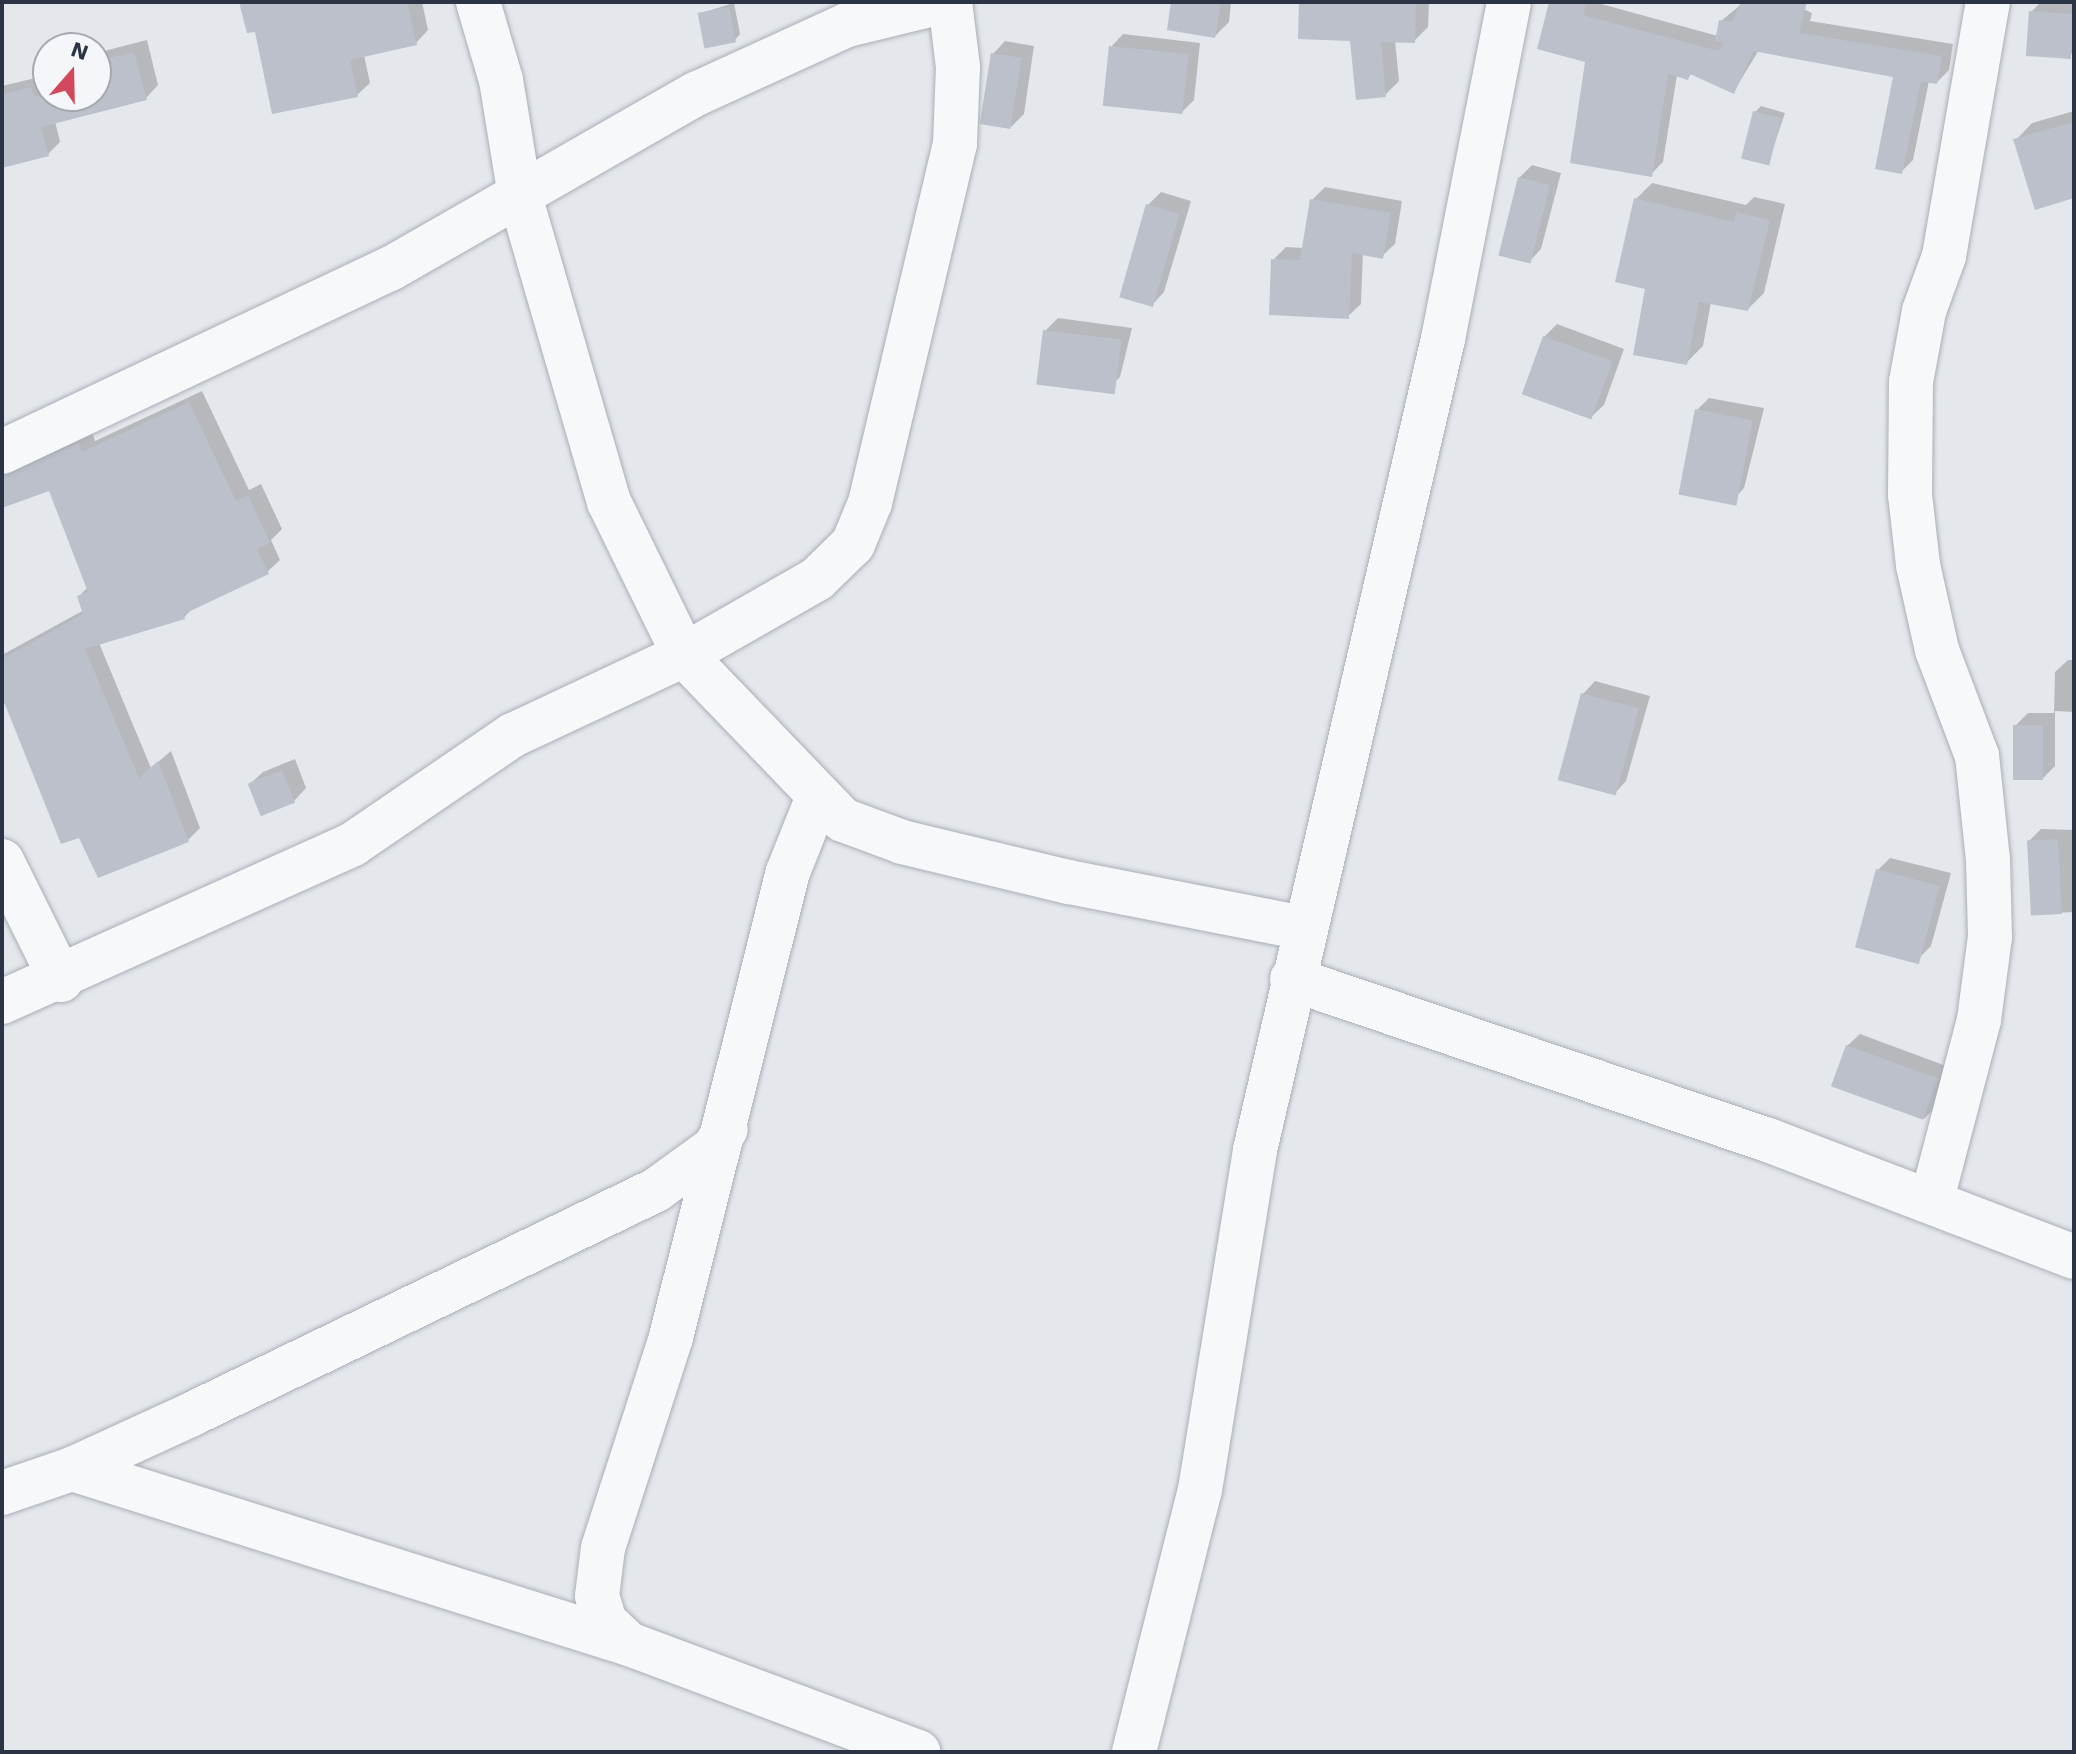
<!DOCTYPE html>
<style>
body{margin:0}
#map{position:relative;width:2076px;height:1754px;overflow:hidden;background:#e4e7ec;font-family:"Work Sans",sans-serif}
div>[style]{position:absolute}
.shadow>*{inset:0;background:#0003}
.building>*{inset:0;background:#bbc0ca;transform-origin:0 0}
.roads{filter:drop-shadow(0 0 2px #a9aeb7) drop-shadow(0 0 2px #a9aeb7)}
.street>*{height:44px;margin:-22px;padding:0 22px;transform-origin:22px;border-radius:22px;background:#f7f8fa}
span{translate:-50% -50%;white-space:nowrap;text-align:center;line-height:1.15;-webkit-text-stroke:7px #f4f6f9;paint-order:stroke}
.frame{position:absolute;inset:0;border:4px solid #2b3445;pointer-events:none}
.north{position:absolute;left:32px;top:32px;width:80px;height:80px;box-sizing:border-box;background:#f4f6f9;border:2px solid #a4a8b1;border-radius:50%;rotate:20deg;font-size:22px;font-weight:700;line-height:32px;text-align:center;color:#2b3445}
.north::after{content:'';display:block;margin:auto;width:28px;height:36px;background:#d1495b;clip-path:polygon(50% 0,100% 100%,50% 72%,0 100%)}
</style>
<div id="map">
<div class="shadow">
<div style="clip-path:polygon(241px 2px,422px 2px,428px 30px,416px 43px,364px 55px,370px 83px,357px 95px)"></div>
<div style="clip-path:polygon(1173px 2px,1231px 2px,1229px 22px,1215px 36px)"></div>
<div style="clip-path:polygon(1301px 2px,1429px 2px,1428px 27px,1414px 41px,1395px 40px,1399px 81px,1385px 95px,1352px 39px)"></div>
<div style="clip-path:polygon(1551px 2px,1594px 2px,1718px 36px,1721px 21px,1744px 2px,1789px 2px,1812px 13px,1810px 21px,1953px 44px,1949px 70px,1937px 82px,1929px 81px,1913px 160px,1901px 172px,1895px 75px,1759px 50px,1734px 91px,1692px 73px,1688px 78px,1677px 75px,1663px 162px,1651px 174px)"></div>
<div style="clip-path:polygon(2041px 2px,2074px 2px,2074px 56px,2031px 12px)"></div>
<div style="clip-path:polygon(734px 3px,740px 34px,735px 40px,701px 13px)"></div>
<div style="clip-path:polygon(1123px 34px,1200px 43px,1194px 100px,1181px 113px,1111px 47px)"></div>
<div style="clip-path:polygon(147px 40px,158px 85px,146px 98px,55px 121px,60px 142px,48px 154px,2px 166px,2px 86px,48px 75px,48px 96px,96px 96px,96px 53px)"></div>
<div style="clip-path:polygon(1005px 41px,1034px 46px,1024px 114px,1011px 127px,993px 54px)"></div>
<div style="clip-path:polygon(1761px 106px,1785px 113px,1768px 163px,1755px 112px)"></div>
<div style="clip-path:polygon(2074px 111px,2074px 196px,2016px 140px,2032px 123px)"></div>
<div style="clip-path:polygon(1532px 165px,1561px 173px,1541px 249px,1529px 262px,1519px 178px)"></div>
<div style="clip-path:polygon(1652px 183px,1746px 205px,1754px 197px,1785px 204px,1764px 293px,1748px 309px,1711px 302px,1703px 346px,1687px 362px,1647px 288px,1636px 199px)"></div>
<div style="clip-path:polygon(1325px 187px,1402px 201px,1395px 244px,1382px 256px,1363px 253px,1361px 304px,1348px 316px,1273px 260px,1286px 247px,1304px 248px,1312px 200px)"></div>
<div style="clip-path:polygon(1161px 192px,1191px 201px,1164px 292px,1152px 305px,1148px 205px)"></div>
<div style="clip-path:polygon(1058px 318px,1132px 328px,1120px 377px,1107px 390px,1045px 331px)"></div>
<div style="clip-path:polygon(1557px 324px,1624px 349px,1604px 405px,1591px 417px,1544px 337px)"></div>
<div style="clip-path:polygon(202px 391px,249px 490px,261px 484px,282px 529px,271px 540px,280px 560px,267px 572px,195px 606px,184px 617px,99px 643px,151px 768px,171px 751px,200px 828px,188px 840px,80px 835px,2px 699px,2px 655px,84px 610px,79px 596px,88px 587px,51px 488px,2px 505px,2px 472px,92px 432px,95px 441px)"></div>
<div style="clip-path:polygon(1709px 398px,1764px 408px,1744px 488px,1732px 501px,1697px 410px)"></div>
<div style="clip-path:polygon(2068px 660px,2074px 660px,2074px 712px,2055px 711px,2055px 766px,2042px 779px,2015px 726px,2028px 713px,2054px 713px,2055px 672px)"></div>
<div style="clip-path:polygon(1595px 681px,1650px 696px,1626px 781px,1614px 794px,1583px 694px)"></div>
<div style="clip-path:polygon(295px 759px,306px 788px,294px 801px,250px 784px,263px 772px)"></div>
<div style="clip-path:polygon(2041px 829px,2074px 830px,2074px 912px,2033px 914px,2029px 841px)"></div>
<div style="clip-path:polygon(1890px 858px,1951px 873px,1931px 946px,1919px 958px,1878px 870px)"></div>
<div style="clip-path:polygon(1860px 1034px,1949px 1067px,1937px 1106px,1924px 1119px,1847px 1046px)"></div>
</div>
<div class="building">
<div style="clip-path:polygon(239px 2px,407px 2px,417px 45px,350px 60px,358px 97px,272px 114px,255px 32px,247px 33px)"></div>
<div style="clip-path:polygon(1171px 2px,1221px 2px,1215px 38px,1167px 30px)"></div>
<div style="clip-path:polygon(1299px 2px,1416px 2px,1415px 43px,1381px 42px,1386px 97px,1356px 100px,1350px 41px,1298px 39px)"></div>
<div style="clip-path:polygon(1549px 2px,1587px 2px,1583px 15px,1719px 51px,1723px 43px,1715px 41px,1719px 20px,1732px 22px,1741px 2px,1807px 2px,1799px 33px,1942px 56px,1937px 84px,1921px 82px,1902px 174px,1875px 169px,1893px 77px,1753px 51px,1734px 94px,1690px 74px,1688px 80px,1668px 74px,1652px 177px,1570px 163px,1585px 62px,1537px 49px)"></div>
<div style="left:729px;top:7px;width:36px;height:32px;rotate:79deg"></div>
<div style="left:2029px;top:11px;width:45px;height:45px;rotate:4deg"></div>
<div style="left:1109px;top:46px;width:80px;height:60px;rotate:6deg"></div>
<div style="clip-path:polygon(134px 52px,147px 100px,41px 127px,49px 156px,2px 168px,2px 94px,31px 87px,34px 96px,96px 96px,96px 61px)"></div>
<div style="left:991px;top:53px;width:31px;height:72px;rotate:9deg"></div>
<div style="left:1753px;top:111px;width:29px;height:49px;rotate:14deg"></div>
<div style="clip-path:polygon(2074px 122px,2074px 198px,2035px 210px,2013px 139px)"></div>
<div style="left:1518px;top:177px;width:33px;height:81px;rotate:14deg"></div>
<div style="clip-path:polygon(1634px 198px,1734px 222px,1736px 212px,1770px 220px,1748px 311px,1699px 302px,1687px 365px,1633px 355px,1645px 289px,1615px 282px)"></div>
<div style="clip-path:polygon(1310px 199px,1391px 213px,1383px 259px,1352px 253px,1349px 319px,1269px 315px,1271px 259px,1300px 260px)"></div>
<div style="left:1146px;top:204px;width:35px;height:97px;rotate:16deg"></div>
<div style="left:1043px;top:330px;width:79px;height:55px;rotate:7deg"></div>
<div style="left:1543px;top:336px;width:74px;height:62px;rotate:20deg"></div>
<div style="clip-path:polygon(189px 402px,236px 501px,248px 495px,270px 543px,257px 549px,269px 574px,184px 614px,185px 619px,85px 649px,139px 778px,158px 761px,189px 842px,98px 878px,79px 838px,61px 844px,2px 697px,2px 659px,83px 614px,77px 596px,88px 592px,49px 491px,2px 508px,2px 477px,79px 443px,82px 452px)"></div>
<div style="left:1695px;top:409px;width:59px;height:87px;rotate:11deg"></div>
<div style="left:1581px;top:693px;width:60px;height:90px;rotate:15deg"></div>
<div style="left:2013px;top:725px;width:30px;height:55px"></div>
<div style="left:282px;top:770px;width:35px;height:37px;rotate:68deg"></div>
<div style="left:2058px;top:839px;width:75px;height:31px;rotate:87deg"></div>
<div style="left:1876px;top:869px;width:66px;height:81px;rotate:15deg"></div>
<div style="left:1846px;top:1045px;width:98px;height:44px;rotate:20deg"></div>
</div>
<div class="roads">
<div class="street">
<div style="left:478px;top:2px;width:81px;rotate:73.6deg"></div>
<div style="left:501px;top:80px;width:118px;rotate:80.7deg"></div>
<div style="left:520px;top:196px;width:319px;rotate:73.8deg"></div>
<div style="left:609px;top:502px;width:170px;rotate:63.9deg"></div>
<div style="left:684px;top:655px;width:229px;rotate:46.1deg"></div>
<div style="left:843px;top:820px;width:63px;rotate:20.4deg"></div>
<div style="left:902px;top:842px;width:172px;rotate:13.5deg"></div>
<div style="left:1069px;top:882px;width:239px;rotate:11.1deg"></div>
<div style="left:2px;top:452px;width:429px;rotate:-25.3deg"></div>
<div style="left:390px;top:269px;width:353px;rotate:-29.8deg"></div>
<div style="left:696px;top:94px;width:166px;rotate:-24.6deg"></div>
<div style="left:847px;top:25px;width:98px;rotate:-13.6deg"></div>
<div style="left:2px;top:861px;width:133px;rotate:63.6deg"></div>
<div style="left:1292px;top:979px;width:502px;rotate:18.69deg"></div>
<div style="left:1768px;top:1140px;width:328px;rotate:20.9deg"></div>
<div style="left:2px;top:1002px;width:385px;rotate:-24.2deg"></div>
<div style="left:353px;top:844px;width:194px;rotate:-34.3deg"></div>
<div style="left:513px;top:735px;width:189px;rotate:-25.1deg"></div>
<div style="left:684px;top:655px;width:153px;rotate:-29.7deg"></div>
<div style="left:817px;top:579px;width:50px;rotate:-44.2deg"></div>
<div style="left:853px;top:544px;width:44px;rotate:-67.5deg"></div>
<div style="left:870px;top:503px;width:369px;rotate:-76.7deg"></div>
<div style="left:955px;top:144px;width:77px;rotate:-87.8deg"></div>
<div style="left:958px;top:67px;width:65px;rotate:-97deg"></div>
<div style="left:1932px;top:1199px;width:185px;rotate:-75.3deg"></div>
<div style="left:1979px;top:1020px;width:84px;rotate:-82.5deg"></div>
<div style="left:1990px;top:937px;width:77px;rotate:-91.5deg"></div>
<div style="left:1988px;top:860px;width:105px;rotate:-96deg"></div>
<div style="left:1977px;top:756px;width:113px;rotate:-110.7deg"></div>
<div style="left:1937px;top:650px;width:87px;rotate:-102.6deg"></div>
<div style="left:1918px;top:565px;width:70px;rotate:-96.5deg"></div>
<div style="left:1910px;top:495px;width:113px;rotate:-89.5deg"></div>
<div style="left:1911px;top:382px;width:72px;rotate:-79.6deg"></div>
<div style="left:1924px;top:311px;width:59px;rotate:-70deg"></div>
<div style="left:1944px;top:256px;width:258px;rotate:-80.2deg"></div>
<div style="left:72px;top:1469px;width:584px;rotate:17.44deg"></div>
<div style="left:629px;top:1644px;width:309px;rotate:20.5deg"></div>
<div style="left:2px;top:1493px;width:74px;rotate:-18.9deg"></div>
<div style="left:72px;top:1469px;width:132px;rotate:-24.6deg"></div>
<div style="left:192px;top:1414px;width:515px;rotate:-25.77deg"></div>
<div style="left:656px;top:1190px;width:72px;rotate:-35.9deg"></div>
<div style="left:714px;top:1148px;width:22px;rotate:-58deg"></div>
<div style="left:629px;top:1644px;width:33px;rotate:-137deg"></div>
<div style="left:605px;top:1622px;width:27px;rotate:-107deg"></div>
<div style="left:597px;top:1596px;width:48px;rotate:-82.9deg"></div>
<div style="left:603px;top:1548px;width:222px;rotate:-72.1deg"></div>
<div style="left:671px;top:1337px;width:479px;rotate:-75.9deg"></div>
<div style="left:788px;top:872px;width:79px;rotate:-68.3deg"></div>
<div style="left:1134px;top:1752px;width:270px;rotate:-75.9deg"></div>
<div style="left:1200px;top:1490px;width:344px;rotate:-80.8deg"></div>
<div style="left:1255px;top:1150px;width:833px;rotate:-76.95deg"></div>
<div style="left:1443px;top:339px;width:343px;rotate:-78.9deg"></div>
</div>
</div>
<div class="frame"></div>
<div class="north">N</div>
</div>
